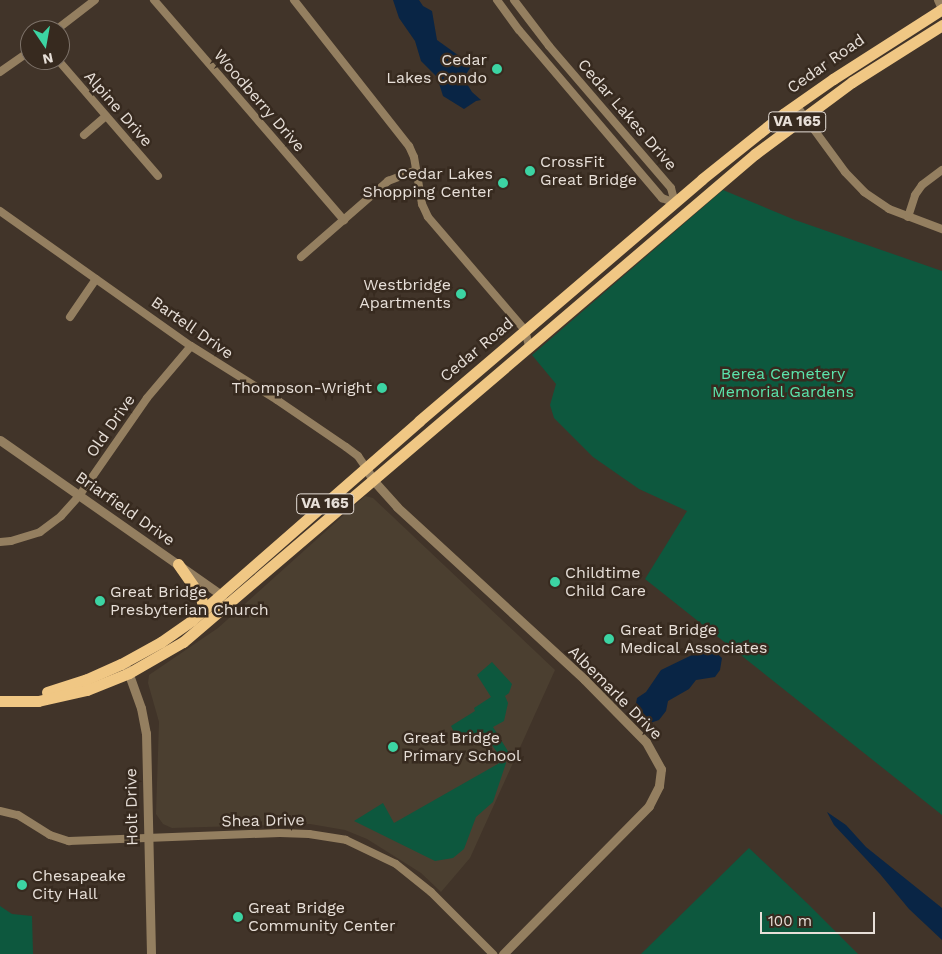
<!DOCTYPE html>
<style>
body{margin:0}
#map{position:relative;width:942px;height:954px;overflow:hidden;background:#413429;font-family:"Work Sans",sans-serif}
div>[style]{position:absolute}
.education>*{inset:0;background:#4b3f30}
.green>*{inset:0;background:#0d583e}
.water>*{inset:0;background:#092545}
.minor>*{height:8px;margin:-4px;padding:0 4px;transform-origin:4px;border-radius:4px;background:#947f60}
.tertiary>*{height:9px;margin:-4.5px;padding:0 4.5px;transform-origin:4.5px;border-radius:4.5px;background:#947f60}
.primary>*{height:11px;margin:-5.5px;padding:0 5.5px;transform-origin:5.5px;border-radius:5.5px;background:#f0c784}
.dots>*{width:14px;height:14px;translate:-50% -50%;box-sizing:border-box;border:2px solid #372a1f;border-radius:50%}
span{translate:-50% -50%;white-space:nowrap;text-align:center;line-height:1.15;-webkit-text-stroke:5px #372a1f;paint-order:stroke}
.shield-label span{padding:1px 4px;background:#372a1f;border:1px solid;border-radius:4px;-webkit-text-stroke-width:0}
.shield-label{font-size:15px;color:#e7dfd8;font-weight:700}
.poi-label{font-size:16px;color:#e7dfd8}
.right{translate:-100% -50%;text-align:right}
.left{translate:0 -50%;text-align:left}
.street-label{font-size:16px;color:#e7dfd8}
.park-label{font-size:16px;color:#5be4ac}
.north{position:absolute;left:20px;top:20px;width:50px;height:50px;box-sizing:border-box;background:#372a1f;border:1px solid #7d7269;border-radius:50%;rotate:168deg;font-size:14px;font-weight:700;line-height:20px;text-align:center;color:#e7dfd8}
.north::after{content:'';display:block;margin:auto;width:18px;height:22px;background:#3cd4a3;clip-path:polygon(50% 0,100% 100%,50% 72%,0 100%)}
.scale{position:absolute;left:760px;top:912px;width:115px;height:22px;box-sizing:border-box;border:2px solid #e7dfd8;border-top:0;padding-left:6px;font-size:15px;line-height:18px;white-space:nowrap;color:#e7dfd8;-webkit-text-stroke:4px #372a1f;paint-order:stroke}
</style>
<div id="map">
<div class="education">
<div style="clip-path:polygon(365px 496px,373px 498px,555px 670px,470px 858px,441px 892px,421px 873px,367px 839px,345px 830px,310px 824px,172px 828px,163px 824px,156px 814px,159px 722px,148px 683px,149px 675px,218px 628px)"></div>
</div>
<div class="green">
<div style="clip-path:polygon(723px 190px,795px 220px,942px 271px,942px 815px,645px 579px,687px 511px,639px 489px,593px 457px,554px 418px,550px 405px,556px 384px,532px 355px)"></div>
<div style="clip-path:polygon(492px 662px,512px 684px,509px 693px,505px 696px,508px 703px,504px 721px,493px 727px,511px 756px,505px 760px,506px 763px,493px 802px,476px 817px,464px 849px,453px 858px,435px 861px,354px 821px,383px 803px,394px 823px,503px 761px,483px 732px,469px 741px,464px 732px,456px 736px,451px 726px,475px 711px,474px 708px,491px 697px,477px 675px)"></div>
<div style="clip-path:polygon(749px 848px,808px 904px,858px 954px,641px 954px)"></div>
<div style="clip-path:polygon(0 906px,12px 914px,32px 916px,33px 954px,0 954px)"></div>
</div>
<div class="water">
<div style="clip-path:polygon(393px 0,419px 0,423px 6px,432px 11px,437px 40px,462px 58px,471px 59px,472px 65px,465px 76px,467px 84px,472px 92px,481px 100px,476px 101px,464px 109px,443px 96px,437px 77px,421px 61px,415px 41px,399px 18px)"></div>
<div style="clip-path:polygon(701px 644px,714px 651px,722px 658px,720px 670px,715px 677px,696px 680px,689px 689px,668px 701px,666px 711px,659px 720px,647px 724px,641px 721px,635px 709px,637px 698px,646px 692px,661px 670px,692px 655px,695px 645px)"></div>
<div style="clip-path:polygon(827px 812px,846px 825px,866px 847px,942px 908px,942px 940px,909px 909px,880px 874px,834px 825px)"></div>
</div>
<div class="minor">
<div style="left:154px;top:0;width:291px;rotate:49.2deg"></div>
<div style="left:294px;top:0;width:186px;rotate:51.8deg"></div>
<div style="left:409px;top:146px;width:12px;rotate:66deg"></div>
<div style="left:414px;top:157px;width:48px;rotate:80.3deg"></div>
<div style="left:422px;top:204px;width:14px;rotate:65deg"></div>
<div style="left:428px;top:217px;width:149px;rotate:49.4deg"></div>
<div style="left:525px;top:330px;width:16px;rotate:76deg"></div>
<div style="left:497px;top:0;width:37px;rotate:54deg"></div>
<div style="left:519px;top:30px;width:221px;rotate:49.6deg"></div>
<div style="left:662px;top:198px;width:14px;rotate:21deg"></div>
<div style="left:514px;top:0;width:58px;rotate:52.7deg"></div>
<div style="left:549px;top:46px;width:187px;rotate:49.3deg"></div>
<div style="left:671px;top:188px;width:16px;rotate:75deg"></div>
<div style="left:938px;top:0;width:10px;rotate:66deg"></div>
<div style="left:56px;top:30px;width:49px;rotate:-37.6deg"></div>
<div style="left:58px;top:60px;width:153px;rotate:49.2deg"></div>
<div style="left:0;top:72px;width:37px;rotate:-35deg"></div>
<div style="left:796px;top:105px;width:83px;rotate:53.8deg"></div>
<div style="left:845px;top:172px;width:28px;rotate:46deg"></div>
<div style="left:864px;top:192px;width:30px;rotate:34deg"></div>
<div style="left:889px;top:209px;width:57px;rotate:20.7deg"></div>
<div style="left:84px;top:135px;width:29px;rotate:-41deg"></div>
<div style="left:0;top:211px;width:234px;rotate:35.3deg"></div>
<div style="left:191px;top:346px;width:102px;rotate:32.1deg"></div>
<div style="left:277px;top:400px;width:83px;rotate:34.3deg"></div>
<div style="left:346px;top:447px;width:15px;rotate:37deg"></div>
<div style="left:358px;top:456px;width:14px;rotate:56deg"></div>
<div style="left:908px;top:217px;width:23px;rotate:-72deg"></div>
<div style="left:915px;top:195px;width:12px;rotate:-55deg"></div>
<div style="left:922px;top:185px;width:25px;rotate:-37deg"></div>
<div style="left:301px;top:257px;width:116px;rotate:-41.1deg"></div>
<div style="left:388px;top:181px;width:30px;rotate:-21deg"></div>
<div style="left:70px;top:317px;width:46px;rotate:-55.6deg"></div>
<div style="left:0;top:542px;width:11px;rotate:-5deg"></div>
<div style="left:11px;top:541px;width:30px;rotate:-17deg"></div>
<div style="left:40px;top:532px;width:26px;rotate:-37deg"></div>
<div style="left:61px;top:516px;width:27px;rotate:-48deg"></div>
<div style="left:79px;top:496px;width:119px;rotate:-55.2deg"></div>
<div style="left:147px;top:398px;width:68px;rotate:-49.8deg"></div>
<div style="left:0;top:811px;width:18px;rotate:13deg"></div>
<div style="left:18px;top:815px;width:38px;rotate:32deg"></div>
<div style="left:50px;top:835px;width:20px;rotate:18deg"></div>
<div style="left:69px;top:841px;width:211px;rotate:-2.2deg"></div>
<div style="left:280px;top:833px;width:29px;rotate:2deg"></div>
<div style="left:309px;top:834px;width:37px;rotate:9deg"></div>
<div style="left:346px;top:840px;width:55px;rotate:25.6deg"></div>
<div style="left:396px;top:864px;width:45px;rotate:38.7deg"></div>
<div style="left:431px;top:892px;width:88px;rotate:45deg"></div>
</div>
<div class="tertiary">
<div style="left:0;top:440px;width:270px;rotate:35deg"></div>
<div style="left:221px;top:595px;width:4px;rotate:76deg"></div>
<div style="left:366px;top:468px;width:14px;rotate:60deg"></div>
<div style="left:373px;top:480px;width:36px;rotate:48deg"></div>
<div style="left:397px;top:507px;width:254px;rotate:42.6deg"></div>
<div style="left:584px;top:679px;width:88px;rotate:45.5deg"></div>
<div style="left:646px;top:742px;width:31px;rotate:61deg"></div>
<div style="left:661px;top:769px;width:17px;rotate:97deg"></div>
<div style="left:659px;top:786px;width:22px;rotate:117deg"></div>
<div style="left:649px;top:806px;width:208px;rotate:134.6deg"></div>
<div style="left:127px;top:669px;width:41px;rotate:70.3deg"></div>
<div style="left:141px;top:708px;width:25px;rotate:79deg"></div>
<div style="left:146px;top:733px;width:221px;rotate:88.7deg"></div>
</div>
<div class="primary">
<div style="left:178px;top:564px;width:40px;rotate:55.1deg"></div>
<div style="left:201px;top:597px;width:10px;rotate:79deg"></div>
<div style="left:203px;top:607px;width:7px;rotate:124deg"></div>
<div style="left:47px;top:692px;width:40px;rotate:-18deg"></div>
<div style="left:85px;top:680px;width:39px;rotate:-24deg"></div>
<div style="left:121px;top:664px;width:46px;rotate:-28.8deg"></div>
<div style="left:161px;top:642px;width:38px;rotate:-35deg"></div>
<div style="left:192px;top:620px;width:302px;rotate:-41.2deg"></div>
<div style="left:419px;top:421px;width:372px;rotate:-40.5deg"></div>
<div style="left:702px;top:179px;width:104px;rotate:-38.7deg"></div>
<div style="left:783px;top:114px;width:61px;rotate:-35deg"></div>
<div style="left:833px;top:79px;width:130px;rotate:-32.7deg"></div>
<div style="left:0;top:701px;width:38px"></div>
<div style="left:38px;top:701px;width:50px;rotate:-12.7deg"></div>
<div style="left:87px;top:690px;width:45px;rotate:-22deg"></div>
<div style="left:129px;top:673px;width:62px;rotate:-29.9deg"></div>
<div style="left:183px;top:642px;width:752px;rotate:-40.47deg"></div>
<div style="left:755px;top:154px;width:121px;rotate:-36.6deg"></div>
<div style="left:852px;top:82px;width:107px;rotate:-32.3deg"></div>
</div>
<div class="dots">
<div style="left:497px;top:69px;background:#3cd4a3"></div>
<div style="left:530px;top:171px;background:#3cd4a3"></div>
<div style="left:503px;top:183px;background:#3cd4a3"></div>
<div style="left:461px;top:294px;background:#3cd4a3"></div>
<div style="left:382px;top:388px;background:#3cd4a3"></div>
<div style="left:555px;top:582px;background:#3cd4a3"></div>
<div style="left:100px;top:601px;background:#3cd4a3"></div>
<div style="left:609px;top:639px;background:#3cd4a3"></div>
<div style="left:393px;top:747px;background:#3cd4a3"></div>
<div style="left:22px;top:885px;background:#3cd4a3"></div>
<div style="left:238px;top:917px;background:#3cd4a3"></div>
</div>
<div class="shield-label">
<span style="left:797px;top:122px">VA 165</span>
<span style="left:325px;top:504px">VA 165</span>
</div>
<div class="poi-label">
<span class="right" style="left:487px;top:69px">Cedar<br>Lakes Condo</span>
<span class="left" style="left:540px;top:171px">CrossFit<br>Great Bridge</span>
<span class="right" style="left:493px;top:183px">Cedar Lakes<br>Shopping Center</span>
<span class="right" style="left:451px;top:294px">Westbridge<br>Apartments</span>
<span class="right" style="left:372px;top:388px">Thompson-Wright</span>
<span class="left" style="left:565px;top:582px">Childtime<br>Child Care</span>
<span class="left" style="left:110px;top:601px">Great Bridge<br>Presbyterian Church</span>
<span class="left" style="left:620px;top:639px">Great Bridge<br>Medical Associates</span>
<span class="left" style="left:403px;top:747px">Great Bridge<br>Primary School</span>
<span class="left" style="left:32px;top:885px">Chesapeake<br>City Hall</span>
<span class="left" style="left:248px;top:917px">Great Bridge<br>Community Center</span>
</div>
<div class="street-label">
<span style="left:826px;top:64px;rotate:-35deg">Cedar Road</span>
<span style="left:259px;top:101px;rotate:49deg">Woodberry Drive</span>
<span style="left:118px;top:109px;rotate:49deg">Alpine Drive</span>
<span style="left:627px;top:115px;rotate:49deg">Cedar Lakes Drive</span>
<span style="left:192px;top:328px;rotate:35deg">Bartell Drive</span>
<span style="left:477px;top:350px;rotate:-40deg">Cedar Road</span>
<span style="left:111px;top:426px;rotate:-55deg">Old Drive</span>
<span style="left:125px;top:509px;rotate:35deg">Briarfield Drive</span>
<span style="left:615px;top:693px;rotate:45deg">Albemarle Drive</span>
<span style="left:132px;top:807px;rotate:-91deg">Holt Drive</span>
<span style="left:263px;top:821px;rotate:-1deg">Shea Drive</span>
</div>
<div class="park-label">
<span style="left:783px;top:383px">Berea Cemetery<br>Memorial Gardens</span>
</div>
<div class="north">N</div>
<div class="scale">100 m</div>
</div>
